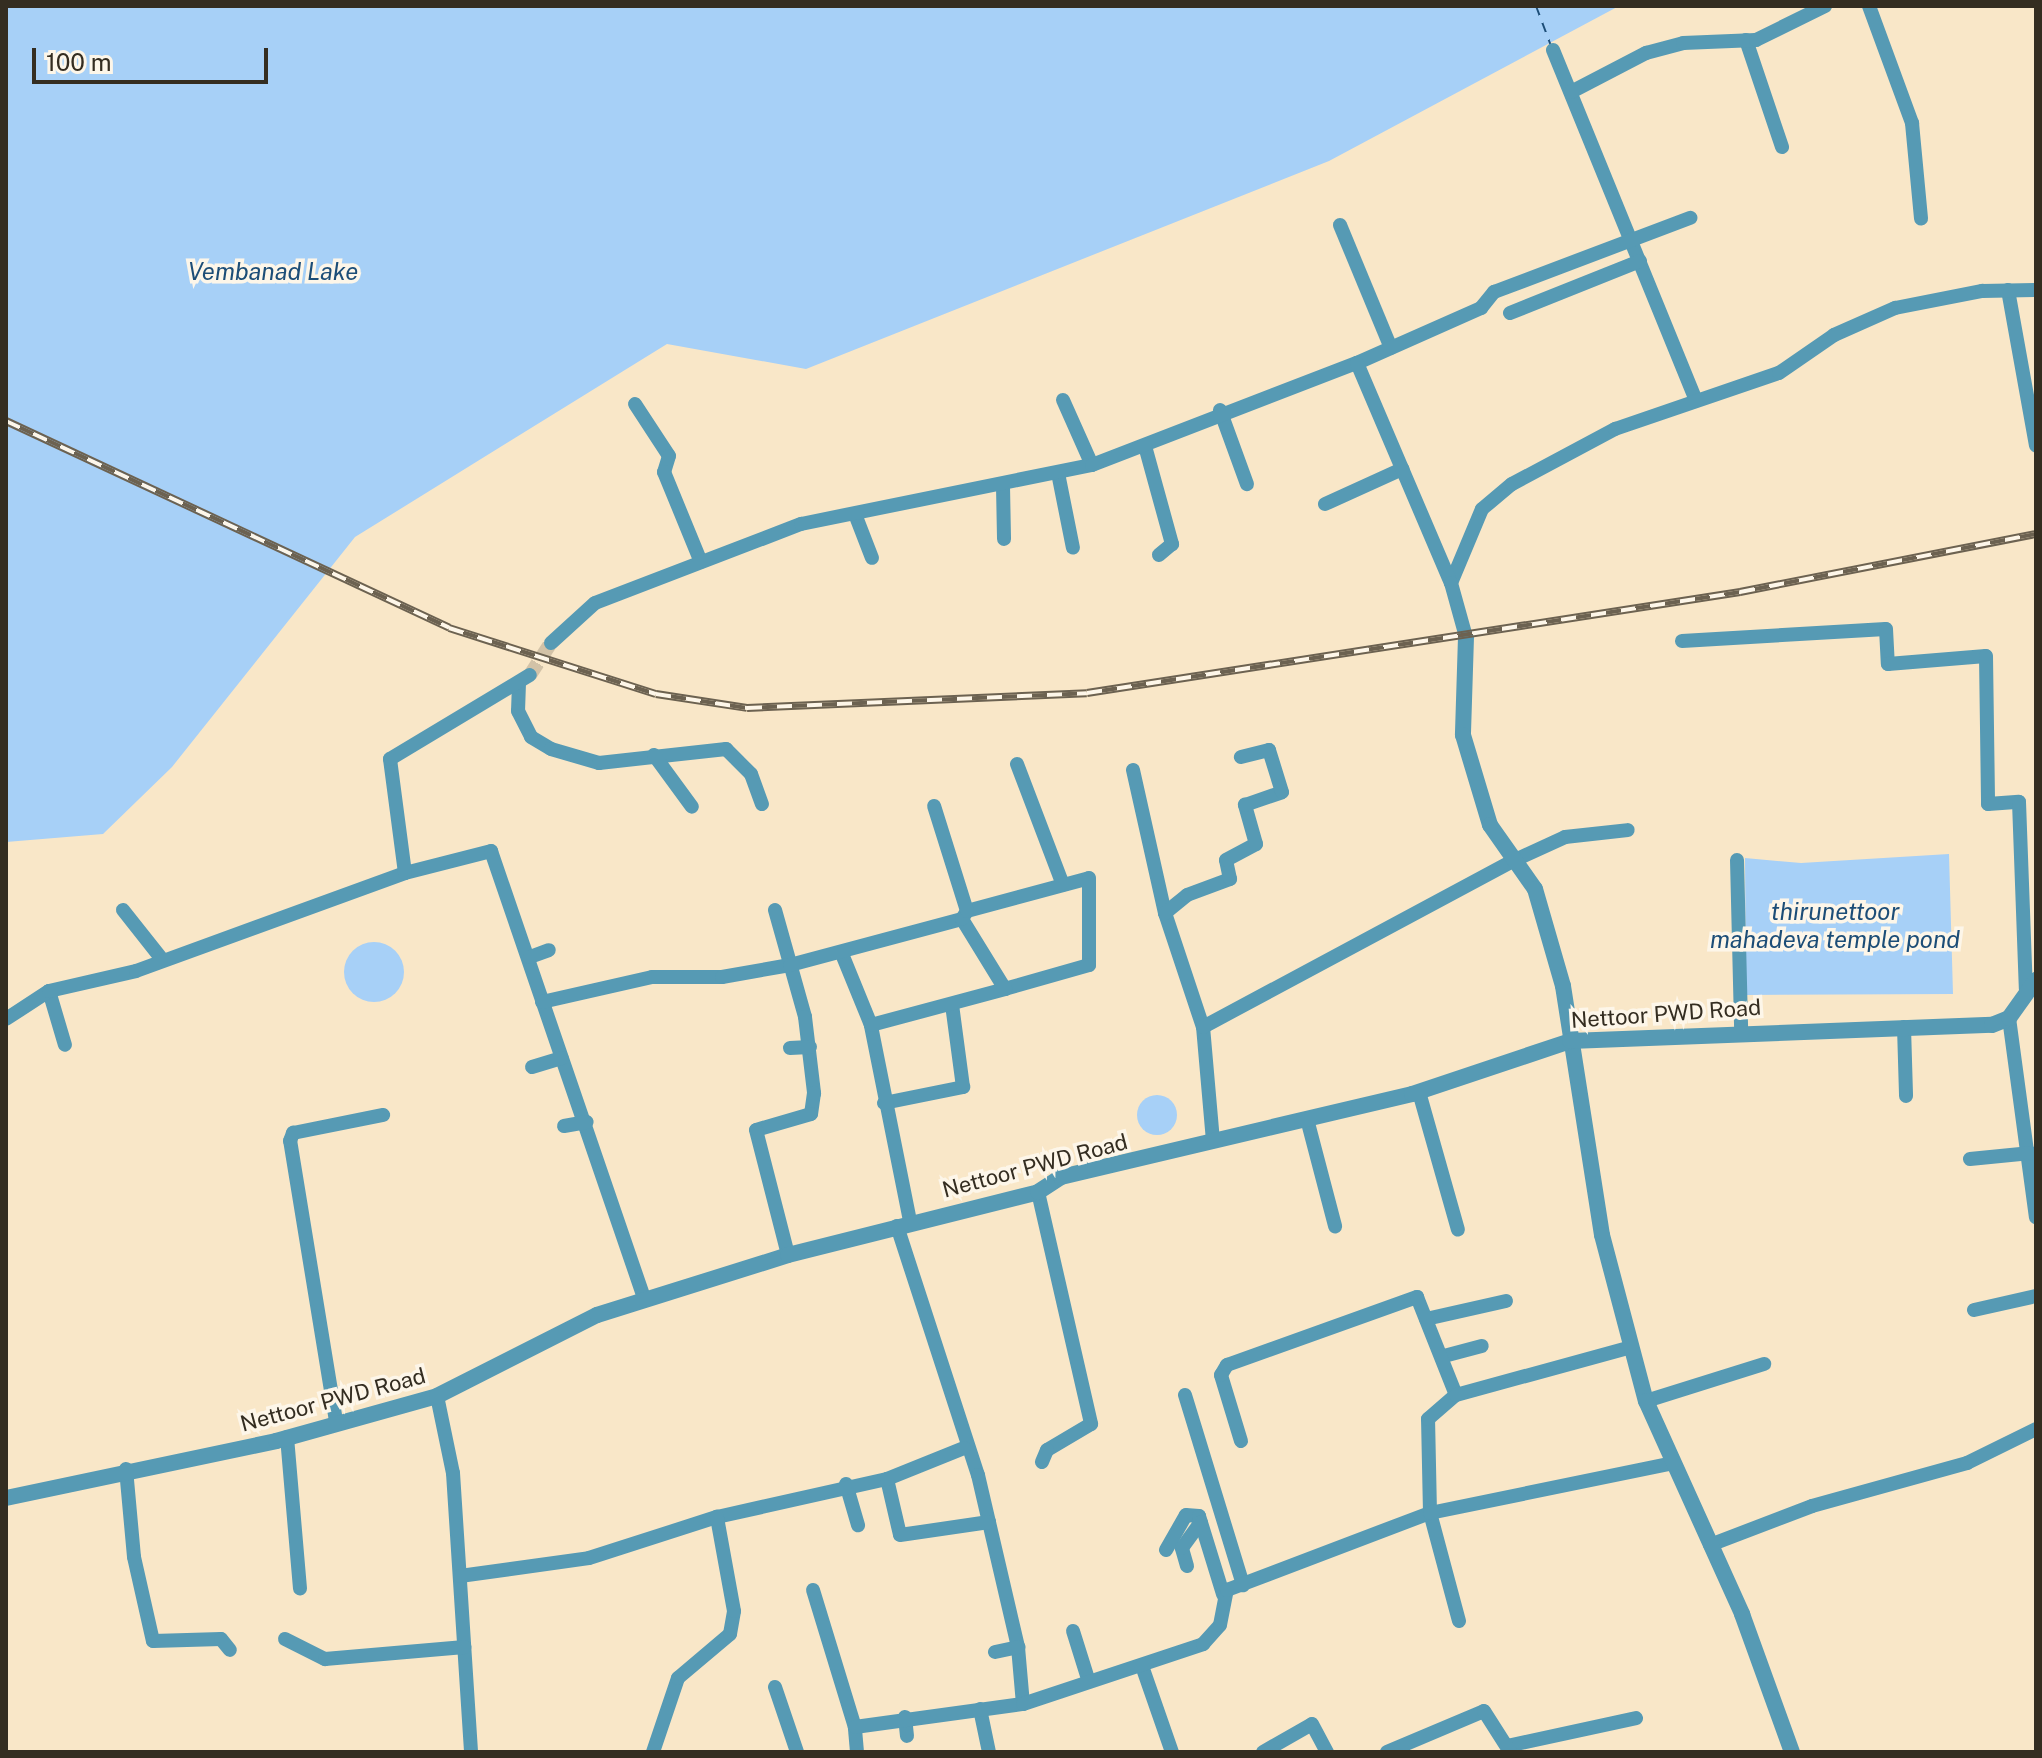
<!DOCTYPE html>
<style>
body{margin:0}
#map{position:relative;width:2042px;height:1758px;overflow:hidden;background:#f9e7c8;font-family:"Public Sans",sans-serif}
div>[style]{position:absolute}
.water>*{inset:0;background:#a7d0f7}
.round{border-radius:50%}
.ferry>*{height:2px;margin-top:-1px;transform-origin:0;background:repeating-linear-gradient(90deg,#1c4d77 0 10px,transparent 0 18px)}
.minor-tunnel>*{height:14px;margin-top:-7px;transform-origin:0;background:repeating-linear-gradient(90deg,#d2c2a7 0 14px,transparent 0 21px)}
.minor>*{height:14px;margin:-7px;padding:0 7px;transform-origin:7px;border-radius:7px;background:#569ab4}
.tertiary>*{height:16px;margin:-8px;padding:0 8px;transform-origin:8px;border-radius:8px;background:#569ab4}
.rail>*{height:8px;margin-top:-4px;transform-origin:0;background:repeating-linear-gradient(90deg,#fdf6e9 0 15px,#6c6251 0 30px);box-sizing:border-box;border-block:2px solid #6c6251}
span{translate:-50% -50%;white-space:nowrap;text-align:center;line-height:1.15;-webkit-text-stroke:7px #fdf6e9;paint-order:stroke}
.street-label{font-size:22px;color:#342d21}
.water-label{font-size:24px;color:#1c4d77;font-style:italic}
.frame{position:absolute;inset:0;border:8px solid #342d21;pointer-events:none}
.scale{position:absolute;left:32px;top:48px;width:236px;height:36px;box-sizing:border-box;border:4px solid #342d21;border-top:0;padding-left:10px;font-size:24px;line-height:28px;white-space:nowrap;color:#342d21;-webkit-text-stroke:6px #fdf6e9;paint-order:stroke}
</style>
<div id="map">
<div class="water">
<div style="clip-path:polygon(6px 6px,1619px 6px,1329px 161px,806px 369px,667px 344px,355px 537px,172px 767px,103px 834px,6px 842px)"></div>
<div style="clip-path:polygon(1949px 854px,1953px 994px,1746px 995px,1745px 858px,1801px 863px)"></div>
<div class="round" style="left:344px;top:942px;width:60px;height:60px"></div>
<div class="round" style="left:1137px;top:1095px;width:40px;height:40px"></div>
</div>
<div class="ferry">
<div style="left:1536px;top:6px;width:43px;rotate:69.4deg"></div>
</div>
<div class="minor-tunnel">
<div style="left:530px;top:675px;width:38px;rotate:-57deg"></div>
</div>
<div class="minor">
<div style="left:1869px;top:6px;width:125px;rotate:69.8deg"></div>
<div style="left:1912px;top:123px;width:96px;rotate:84.6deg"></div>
<div style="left:1746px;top:40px;width:113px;rotate:71.4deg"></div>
<div style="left:1553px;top:50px;width:374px;rotate:67.8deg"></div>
<div style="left:1571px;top:92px;width:85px;rotate:-27.5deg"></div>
<div style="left:1646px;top:53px;width:38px;rotate:-15deg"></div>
<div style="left:1683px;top:43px;width:73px;rotate:-2.4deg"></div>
<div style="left:1756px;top:40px;width:77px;rotate:-26.2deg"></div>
<div style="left:1340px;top:225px;width:133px;rotate:67.5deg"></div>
<div style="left:2008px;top:290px;width:158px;rotate:79.8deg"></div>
<div style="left:1510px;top:313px;width:140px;rotate:-21.8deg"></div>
<div style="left:1357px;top:363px;width:136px;rotate:-23.9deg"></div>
<div style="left:1481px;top:308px;width:21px;rotate:-51deg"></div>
<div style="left:1494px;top:292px;width:210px;rotate:-20.7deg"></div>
<div style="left:1063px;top:400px;width:71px;rotate:66deg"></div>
<div style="left:635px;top:404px;width:62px;rotate:56.8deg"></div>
<div style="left:669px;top:456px;width:17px;rotate:107deg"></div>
<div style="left:664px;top:472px;width:97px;rotate:67.7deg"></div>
<div style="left:1220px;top:410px;width:79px;rotate:70deg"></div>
<div style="left:1145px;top:446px;width:102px;rotate:74.6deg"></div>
<div style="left:1172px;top:544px;width:17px;rotate:140deg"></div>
<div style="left:1058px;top:473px;width:76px;rotate:78.7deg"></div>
<div style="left:1003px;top:486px;width:53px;rotate:88.9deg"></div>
<div style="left:1325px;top:504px;width:85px;rotate:-24.4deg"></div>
<div style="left:855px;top:514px;width:47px;rotate:68.9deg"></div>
<div style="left:1451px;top:583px;width:80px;rotate:-67.3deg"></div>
<div style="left:1482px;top:509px;width:39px;rotate:-40deg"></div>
<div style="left:1512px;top:484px;width:117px;rotate:-28.1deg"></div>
<div style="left:1615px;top:429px;width:173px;rotate:-18.9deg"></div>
<div style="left:1779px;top:373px;width:67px;rotate:-34.6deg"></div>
<div style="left:1834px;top:335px;width:67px;rotate:-23.9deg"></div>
<div style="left:1895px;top:308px;width:89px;rotate:-11.1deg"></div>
<div style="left:1982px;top:291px;width:54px;rotate:-1.1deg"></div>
<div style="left:1682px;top:641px;width:204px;rotate:-3.4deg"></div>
<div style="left:1886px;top:629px;width:35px;rotate:87deg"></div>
<div style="left:1888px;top:664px;width:98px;rotate:-4.7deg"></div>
<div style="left:1986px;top:656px;width:148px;rotate:89.2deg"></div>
<div style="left:1988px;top:804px;width:31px;rotate:-4deg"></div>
<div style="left:2019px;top:802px;width:187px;rotate:87.9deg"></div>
<div style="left:551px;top:643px;width:59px;rotate:-42.3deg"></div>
<div style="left:595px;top:603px;width:221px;rotate:-21deg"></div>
<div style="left:801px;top:524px;width:297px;rotate:-11.5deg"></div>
<div style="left:1092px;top:465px;width:284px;rotate:-21.1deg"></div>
<div style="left:1357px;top:363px;width:239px;rotate:66.9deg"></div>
<div style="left:1451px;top:583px;width:56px;rotate:74.5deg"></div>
<div style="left:519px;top:683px;width:28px;rotate:92deg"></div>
<div style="left:518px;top:711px;width:29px;rotate:63deg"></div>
<div style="left:531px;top:737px;width:23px;rotate:31deg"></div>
<div style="left:551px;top:749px;width:50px;rotate:16.3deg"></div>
<div style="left:599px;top:763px;width:128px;rotate:-6.3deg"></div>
<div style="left:726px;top:749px;width:35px;rotate:45deg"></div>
<div style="left:751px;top:774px;width:32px;rotate:70deg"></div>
<div style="left:654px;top:755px;width:64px;rotate:53.8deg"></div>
<div style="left:1017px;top:764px;width:129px;rotate:69.2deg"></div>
<div style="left:1133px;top:770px;width:147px;rotate:77.4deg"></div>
<div style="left:1165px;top:913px;width:120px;rotate:71.6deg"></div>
<div style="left:1737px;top:860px;width:169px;rotate:88.6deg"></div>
<div style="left:405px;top:873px;width:89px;rotate:-14.3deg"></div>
<div style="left:491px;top:851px;width:475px;rotate:71.1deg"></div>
<div style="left:123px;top:910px;width:61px;rotate:51.6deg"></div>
<div style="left:775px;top:910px;width:111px;rotate:74.3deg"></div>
<div style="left:805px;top:1017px;width:77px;rotate:83.2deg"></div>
<div style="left:814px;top:1093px;width:21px;rotate:98deg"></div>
<div style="left:811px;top:1114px;width:57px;rotate:163.8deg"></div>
<div style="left:756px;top:1130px;width:129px;rotate:75.6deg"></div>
<div style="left:967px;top:911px;width:126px;rotate:-15.1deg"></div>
<div style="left:1089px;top:878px;width:87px;rotate:90deg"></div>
<div style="left:1089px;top:965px;width:87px;rotate:164.1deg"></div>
<div style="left:1165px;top:913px;width:28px;rotate:-39deg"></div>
<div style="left:1187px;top:895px;width:46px;rotate:-20.4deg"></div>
<div style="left:1230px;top:879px;width:19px;rotate:-102deg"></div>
<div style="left:1226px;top:860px;width:34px;rotate:-28deg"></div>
<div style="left:1256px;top:844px;width:41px;rotate:-105.8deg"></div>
<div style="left:1245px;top:805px;width:39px;rotate:-19deg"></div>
<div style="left:1282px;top:792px;width:44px;rotate:-107.2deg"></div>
<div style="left:1269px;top:750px;width:29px;rotate:166deg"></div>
<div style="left:842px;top:954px;width:77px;rotate:67.8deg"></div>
<div style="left:530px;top:957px;width:20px;rotate:-20deg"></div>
<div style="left:49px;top:991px;width:56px;rotate:73.5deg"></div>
<div style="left:542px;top:1002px;width:113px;rotate:-12.8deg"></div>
<div style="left:652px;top:977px;width:70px"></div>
<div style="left:722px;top:977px;width:69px;rotate:-10deg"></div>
<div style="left:790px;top:965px;width:178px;rotate:-15deg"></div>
<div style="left:2009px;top:1018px;width:201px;rotate:82.3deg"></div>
<div style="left:6px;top:1019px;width:51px;rotate:-33.1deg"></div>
<div style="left:49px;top:991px;width:89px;rotate:-12.9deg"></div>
<div style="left:136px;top:971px;width:286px;rotate:-20deg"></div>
<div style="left:405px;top:873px;width:115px;rotate:-97.5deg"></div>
<div style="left:390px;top:759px;width:163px;rotate:-31deg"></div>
<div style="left:1904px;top:1027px;width:69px;rotate:88.3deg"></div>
<div style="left:790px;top:1048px;width:20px;rotate:-3deg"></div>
<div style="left:532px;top:1067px;width:31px;rotate:-17deg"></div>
<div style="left:1419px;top:1092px;width:143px;rotate:74.2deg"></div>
<div style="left:884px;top:1103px;width:81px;rotate:-11.4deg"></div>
<div style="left:963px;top:1087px;width:83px;rotate:-97.6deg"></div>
<div style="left:1307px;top:1119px;width:111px;rotate:75.3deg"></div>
<div style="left:564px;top:1126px;width:23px;rotate:-10deg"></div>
<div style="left:1213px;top:1141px;width:114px;rotate:-95deg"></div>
<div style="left:1203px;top:1027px;width:354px;rotate:-28.2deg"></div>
<div style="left:1515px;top:860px;width:55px;rotate:-24.7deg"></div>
<div style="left:1565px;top:837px;width:63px;rotate:-6.3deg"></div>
<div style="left:1970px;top:1159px;width:61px;rotate:-5.6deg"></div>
<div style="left:1038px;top:1192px;width:238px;rotate:77.1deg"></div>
<div style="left:1091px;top:1424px;width:51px;rotate:149.4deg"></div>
<div style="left:1047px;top:1450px;width:13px;rotate:113deg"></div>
<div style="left:910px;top:1221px;width:200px;rotate:-101.3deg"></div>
<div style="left:871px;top:1025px;width:139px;rotate:-15deg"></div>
<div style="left:1005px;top:989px;width:82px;rotate:-121.6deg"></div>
<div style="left:962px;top:919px;width:9px;rotate:-58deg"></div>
<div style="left:967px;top:911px;width:110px;rotate:-107.4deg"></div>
<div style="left:897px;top:1226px;width:262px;rotate:72deg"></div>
<div style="left:978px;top:1475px;width:177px;rotate:76.9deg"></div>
<div style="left:1018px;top:1647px;width:57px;rotate:85deg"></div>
<div style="left:1974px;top:1310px;width:64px;rotate:-12.7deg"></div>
<div style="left:1426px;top:1319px;width:82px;rotate:-12.7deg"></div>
<div style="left:1444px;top:1356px;width:39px;rotate:-15deg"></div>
<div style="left:1185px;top:1395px;width:199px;rotate:73deg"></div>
<div style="left:437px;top:1396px;width:79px;rotate:78.3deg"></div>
<div style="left:453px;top:1473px;width:280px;rotate:86.3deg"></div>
<div style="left:1646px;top:1401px;width:124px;rotate:-17.4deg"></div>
<div style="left:336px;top:1421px;width:284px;rotate:-99.3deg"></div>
<div style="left:290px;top:1141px;width:9px;rotate:-69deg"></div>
<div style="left:293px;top:1133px;width:92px;rotate:-11.3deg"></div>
<div style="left:287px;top:1437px;width:152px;rotate:85.1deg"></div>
<div style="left:1241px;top:1441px;width:69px;rotate:-106.9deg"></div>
<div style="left:1221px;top:1375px;width:12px;rotate:-59deg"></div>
<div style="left:1227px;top:1365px;width:202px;rotate:-19.7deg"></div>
<div style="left:1417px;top:1297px;width:105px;rotate:68.3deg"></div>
<div style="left:126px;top:1469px;width:88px;rotate:84.8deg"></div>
<div style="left:134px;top:1557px;width:86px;rotate:77.3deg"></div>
<div style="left:153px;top:1641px;width:68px;rotate:-1.7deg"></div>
<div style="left:221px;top:1639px;width:14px;rotate:51deg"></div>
<div style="left:887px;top:1479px;width:57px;rotate:76.9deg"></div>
<div style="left:900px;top:1535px;width:90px;rotate:-8.3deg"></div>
<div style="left:846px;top:1484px;width:43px;rotate:73.7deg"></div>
<div style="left:1710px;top:1545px;width:109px;rotate:-20.9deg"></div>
<div style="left:1812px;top:1506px;width:161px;rotate:-15.5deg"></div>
<div style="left:1967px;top:1463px;width:77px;rotate:-26.2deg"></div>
<div style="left:1166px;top:1550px;width:40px;rotate:-60.3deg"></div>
<div style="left:1186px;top:1515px;width:13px;rotate:4deg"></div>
<div style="left:1199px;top:1516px;width:82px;rotate:72.9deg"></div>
<div style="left:1187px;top:1566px;width:19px;rotate:-106deg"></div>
<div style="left:1182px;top:1548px;width:32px;rotate:-54deg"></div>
<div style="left:460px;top:1576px;width:130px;rotate:-7.9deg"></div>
<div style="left:589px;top:1558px;width:134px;rotate:-17.8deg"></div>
<div style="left:717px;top:1517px;width:174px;rotate:-12.6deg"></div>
<div style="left:887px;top:1479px;width:83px;rotate:-21.9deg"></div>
<div style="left:813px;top:1590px;width:143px;rotate:73deg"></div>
<div style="left:1459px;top:1621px;width:112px;rotate:-105deg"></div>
<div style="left:1430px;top:1513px;width:94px;rotate:-91.2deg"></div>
<div style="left:1428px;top:1419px;width:37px;rotate:-41deg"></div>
<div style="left:1456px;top:1395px;width:181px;rotate:-15.3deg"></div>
<div style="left:1073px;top:1631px;width:53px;rotate:72.6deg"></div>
<div style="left:285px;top:1639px;width:45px;rotate:26.6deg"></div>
<div style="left:325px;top:1659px;width:140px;rotate:-4.9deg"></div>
<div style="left:995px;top:1652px;width:24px;rotate:-12deg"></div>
<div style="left:1142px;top:1666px;width:91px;rotate:70.8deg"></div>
<div style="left:775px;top:1687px;width:69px;rotate:71.3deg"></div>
<div style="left:980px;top:1709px;width:44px;rotate:78.2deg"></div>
<div style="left:905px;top:1717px;width:19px;rotate:84deg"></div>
<div style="left:1507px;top:1746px;width:132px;rotate:-12.2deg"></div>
<div style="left:653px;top:1752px;width:78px;rotate:-71.3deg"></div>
<div style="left:678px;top:1678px;width:68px;rotate:-40.2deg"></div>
<div style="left:730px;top:1634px;width:23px;rotate:-80deg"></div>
<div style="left:734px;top:1611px;width:96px;rotate:-100.3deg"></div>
<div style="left:857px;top:1752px;width:25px;rotate:-95deg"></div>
<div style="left:855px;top:1727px;width:170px;rotate:-7.8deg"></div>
<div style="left:1023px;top:1704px;width:190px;rotate:-18.4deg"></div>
<div style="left:1203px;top:1644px;width:25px;rotate:-48deg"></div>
<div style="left:1220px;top:1625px;width:36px;rotate:-79deg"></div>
<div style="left:1227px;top:1590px;width:217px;rotate:-20.8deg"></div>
<div style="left:1430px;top:1513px;width:248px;rotate:-11.6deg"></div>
<div style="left:1263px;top:1752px;width:56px;rotate:-29.7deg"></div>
<div style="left:1312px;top:1724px;width:32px;rotate:62deg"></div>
<div style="left:1387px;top:1752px;width:105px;rotate:-22.9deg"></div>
<div style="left:1484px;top:1711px;width:49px;rotate:57.6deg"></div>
</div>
<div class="tertiary">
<div style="left:1466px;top:637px;width:98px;rotate:91.8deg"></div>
<div style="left:1463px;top:735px;width:94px;rotate:73.3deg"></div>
<div style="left:1490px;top:825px;width:78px;rotate:54.9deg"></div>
<div style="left:1535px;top:889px;width:101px;rotate:73.9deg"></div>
<div style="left:1563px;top:986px;width:252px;rotate:81.1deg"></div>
<div style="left:1602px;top:1235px;width:172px;rotate:75.2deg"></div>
<div style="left:1646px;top:1401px;width:234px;rotate:65.7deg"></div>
<div style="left:1742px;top:1614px;width:147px;rotate:70.1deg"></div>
<div style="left:6px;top:1498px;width:276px;rotate:-11.9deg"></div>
<div style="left:276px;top:1441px;width:167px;rotate:-15.6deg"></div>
<div style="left:437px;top:1396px;width:179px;rotate:-26.9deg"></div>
<div style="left:597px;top:1315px;width:200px;rotate:-17.4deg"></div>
<div style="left:788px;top:1255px;width:258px;rotate:-14.1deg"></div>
<div style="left:1038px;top:1192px;width:27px;rotate:-33deg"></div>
<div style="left:1061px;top:1177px;width:361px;rotate:-13.3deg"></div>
<div style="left:1412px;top:1094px;width:167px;rotate:-18.5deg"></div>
<div style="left:1570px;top:1041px;width:422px;rotate:-2.2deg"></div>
<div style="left:1992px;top:1025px;width:18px;rotate:-22deg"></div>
<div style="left:2009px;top:1018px;width:47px;rotate:-54.6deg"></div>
</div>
<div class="rail">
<div style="left:6px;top:421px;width:489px;rotate:25deg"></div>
<div style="left:449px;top:628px;width:217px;rotate:17.7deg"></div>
<div style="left:656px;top:694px;width:92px;rotate:8.7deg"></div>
<div style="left:747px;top:708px;width:340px;rotate:-2.5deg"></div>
<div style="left:1087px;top:693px;width:661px;rotate:-8.79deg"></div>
<div style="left:1740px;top:592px;width:302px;rotate:-11.1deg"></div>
</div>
<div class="street-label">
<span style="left:1666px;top:1014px;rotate:-4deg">Nettoor PWD Road</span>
<span style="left:1035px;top:1166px;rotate:-15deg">Nettoor PWD Road</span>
<span style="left:333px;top:1400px;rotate:-15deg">Nettoor PWD Road</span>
</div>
<div class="water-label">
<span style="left:273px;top:272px">Vembanad Lake</span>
<span style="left:1835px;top:926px">thirunettoor<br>mahadeva temple pond</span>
</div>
<div class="frame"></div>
<div class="scale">100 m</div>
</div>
